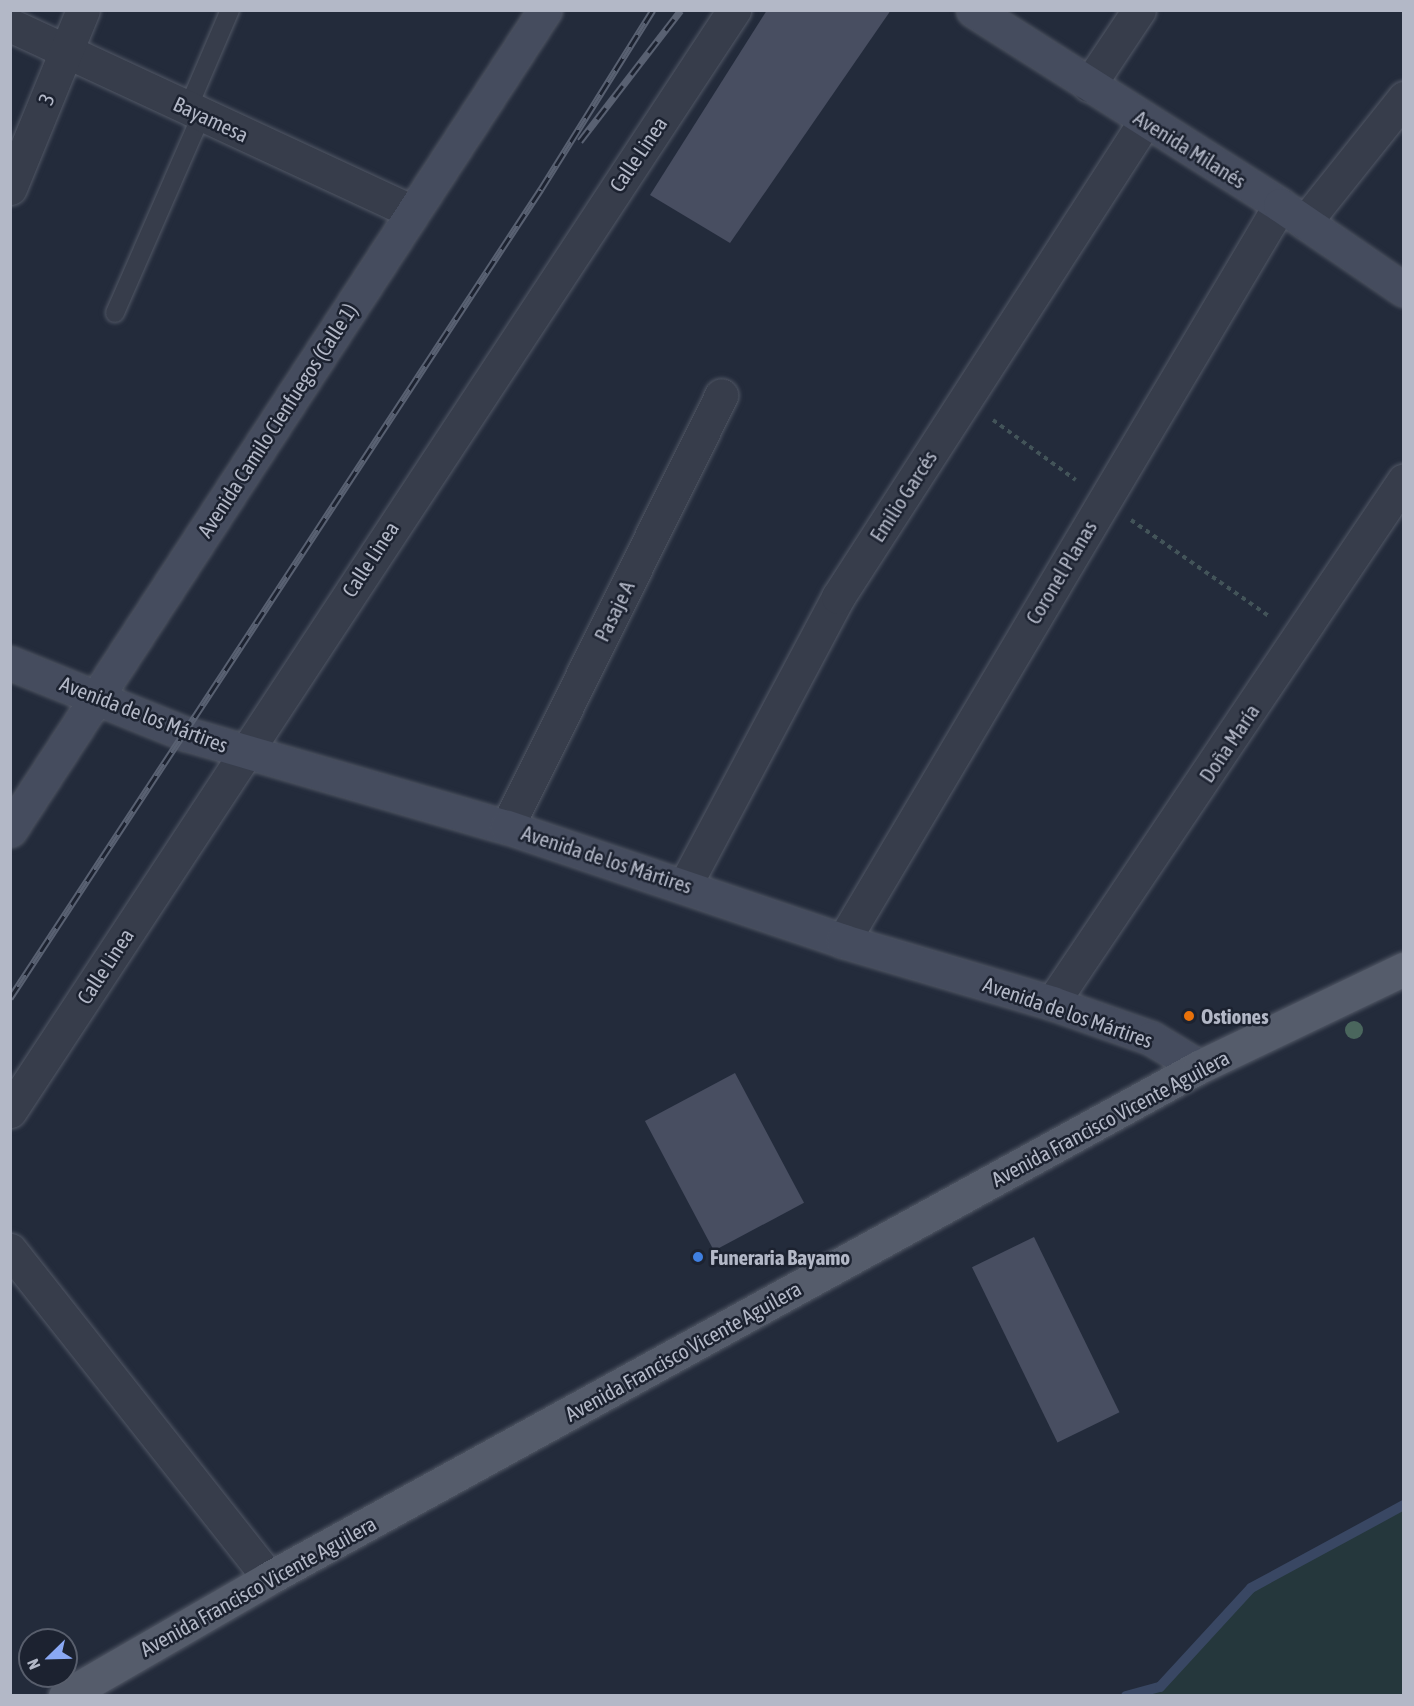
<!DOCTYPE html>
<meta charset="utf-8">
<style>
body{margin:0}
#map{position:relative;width:1414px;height:1706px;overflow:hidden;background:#232b3b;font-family:"Asap Condensed",sans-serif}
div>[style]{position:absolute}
.green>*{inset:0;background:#25373c}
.stream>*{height:10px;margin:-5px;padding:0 5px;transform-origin:5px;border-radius:5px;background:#394763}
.building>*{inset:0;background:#484e61;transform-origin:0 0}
.path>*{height:4px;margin-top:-2px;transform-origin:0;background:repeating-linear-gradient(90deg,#435459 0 4.5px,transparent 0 9px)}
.roads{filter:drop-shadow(0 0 2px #525866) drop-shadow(0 0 2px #525866)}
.lane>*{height:18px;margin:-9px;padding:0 9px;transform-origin:9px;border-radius:9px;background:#373d4b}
.street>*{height:33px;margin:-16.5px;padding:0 16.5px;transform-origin:16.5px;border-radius:16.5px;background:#373d4b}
.secondary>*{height:33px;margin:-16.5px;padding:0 16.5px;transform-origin:16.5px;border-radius:16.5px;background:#454c5e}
.primary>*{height:33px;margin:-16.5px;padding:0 16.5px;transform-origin:16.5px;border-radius:16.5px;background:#555c6b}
.rail>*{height:7px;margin-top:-3.5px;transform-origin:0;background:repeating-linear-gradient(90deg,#1c2230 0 14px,#596172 0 28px);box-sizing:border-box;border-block:2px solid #596172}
.trees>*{width:18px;height:18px;margin:-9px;border-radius:50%;background:#4a665d}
.dots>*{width:16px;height:16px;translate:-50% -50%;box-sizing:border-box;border:3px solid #1c2230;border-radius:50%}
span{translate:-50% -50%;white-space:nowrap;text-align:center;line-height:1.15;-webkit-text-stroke:5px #1c2230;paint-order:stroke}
.street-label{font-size:21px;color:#b3b8c7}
.poi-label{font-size:21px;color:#b3b8c7;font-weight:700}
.left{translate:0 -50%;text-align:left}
.frame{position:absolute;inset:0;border:12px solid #b3b8c7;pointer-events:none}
.north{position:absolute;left:18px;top:1628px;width:60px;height:60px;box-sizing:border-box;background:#1c2230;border:2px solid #585e6c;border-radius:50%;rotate:247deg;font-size:16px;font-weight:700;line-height:24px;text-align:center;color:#b3b8c7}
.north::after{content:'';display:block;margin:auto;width:21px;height:27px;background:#8aa8f4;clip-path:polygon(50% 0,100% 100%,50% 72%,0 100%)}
</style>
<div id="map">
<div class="green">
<div style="clip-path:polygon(1403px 1505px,1403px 1695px,1126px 1695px,1160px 1687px,1251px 1588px)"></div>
</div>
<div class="stream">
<div style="left:1126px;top:1696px;width:35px;rotate:-15deg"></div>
<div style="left:1160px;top:1687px;width:134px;rotate:-47.4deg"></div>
<div style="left:1251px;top:1588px;width:174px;rotate:-28.5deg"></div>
</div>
<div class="building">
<div style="clip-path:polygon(767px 10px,891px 10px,730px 243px,650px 195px)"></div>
<div style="left:735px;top:1073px;width:147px;height:102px;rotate:62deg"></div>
<div style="left:1034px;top:1237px;width:195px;height:69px;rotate:64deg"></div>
</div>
<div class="path">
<div style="left:993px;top:420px;width:102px;rotate:35.9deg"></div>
<div style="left:1131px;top:520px;width:169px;rotate:34.9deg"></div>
</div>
<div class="roads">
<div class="lane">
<div style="left:188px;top:108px;width:107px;rotate:-66.8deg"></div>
<div style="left:115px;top:313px;width:217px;rotate:-66.4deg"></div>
</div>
<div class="street">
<div style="left:10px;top:25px;width:444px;rotate:24.9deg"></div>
<div style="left:1089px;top:85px;width:90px;rotate:-56.3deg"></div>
<div style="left:10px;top:188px;width:192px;rotate:-67.7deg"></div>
<div style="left:1305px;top:222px;width:159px;rotate:-51.4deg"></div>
<div style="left:507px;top:827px;width:482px;rotate:-63.6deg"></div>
<div style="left:685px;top:885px;width:326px;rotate:-62deg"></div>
<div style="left:838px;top:597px;width:566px;rotate:-57.18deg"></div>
<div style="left:843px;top:941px;width:856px;rotate:-59.3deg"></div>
<div style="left:1052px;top:1003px;width:630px;rotate:-56.06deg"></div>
<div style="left:10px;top:1111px;width:1318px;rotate:-56.67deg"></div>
<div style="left:10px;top:1250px;width:418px;rotate:51.7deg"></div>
</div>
<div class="secondary">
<div style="left:973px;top:10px;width:364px;rotate:32.4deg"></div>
<div style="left:1280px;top:205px;width:150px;rotate:34.4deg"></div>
<div style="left:10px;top:663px;width:190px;rotate:22deg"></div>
<div style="left:186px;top:734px;width:334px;rotate:16.2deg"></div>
<div style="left:507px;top:827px;width:355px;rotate:18.7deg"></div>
<div style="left:843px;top:941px;width:218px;rotate:16.5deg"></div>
<div style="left:1052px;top:1003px;width:105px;rotate:19.5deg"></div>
<div style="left:1151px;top:1038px;width:56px;rotate:31.1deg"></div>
<div style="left:10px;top:830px;width:979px;rotate:-56.88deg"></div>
</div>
<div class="primary">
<div style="left:65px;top:1696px;width:236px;rotate:-30deg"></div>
<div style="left:269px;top:1578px;width:1061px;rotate:-28.79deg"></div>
<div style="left:1199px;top:1067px;width:227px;rotate:-25.6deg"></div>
</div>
</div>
<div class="rail">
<div style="left:580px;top:141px;width:165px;rotate:-52.4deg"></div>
<div style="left:10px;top:998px;width:968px;rotate:-56.72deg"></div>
<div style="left:541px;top:189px;width:211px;rotate:-58deg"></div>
</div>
<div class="trees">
<div style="left:1354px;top:1030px"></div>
</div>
<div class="dots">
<div style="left:1189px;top:1016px;background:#e8710a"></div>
<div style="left:698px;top:1257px;background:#3f7fe0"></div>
</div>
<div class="street-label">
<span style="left:46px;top:99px;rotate:-68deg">3</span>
<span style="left:211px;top:119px;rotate:25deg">Bayamesa</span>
<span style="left:1190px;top:149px;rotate:32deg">Avenida Milanés</span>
<span style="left:638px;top:154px;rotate:-56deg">Calle Linea</span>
<span style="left:277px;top:420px;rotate:-57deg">Avenida Camilo Cienfuegos (Calle 1)</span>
<span style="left:903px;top:496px;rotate:-57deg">Emilio Garcés</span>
<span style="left:370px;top:559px;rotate:-57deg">Calle Linea</span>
<span style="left:1061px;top:572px;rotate:-59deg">Coronel Planas</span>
<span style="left:614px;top:611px;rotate:-64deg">Pasaje A</span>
<span style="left:144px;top:714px;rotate:21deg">Avenida de los Mártires</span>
<span style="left:1229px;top:743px;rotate:-56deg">Doña María</span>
<span style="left:607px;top:859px;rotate:18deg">Avenida de los Mártires</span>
<span style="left:105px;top:966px;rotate:-57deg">Calle Linea</span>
<span style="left:1068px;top:1012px;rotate:19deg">Avenida de los Mártires</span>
<span style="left:1110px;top:1118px;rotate:-28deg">Avenida Francisco Vicente Aguilera</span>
<span style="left:683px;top:1351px;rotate:-29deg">Avenida Francisco Vicente Aguilera</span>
<span style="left:258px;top:1586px;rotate:-29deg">Avenida Francisco Vicente Aguilera</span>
</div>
<div class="poi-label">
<span class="left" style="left:1201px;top:1016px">Ostiones</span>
<span class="left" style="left:710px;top:1257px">Funeraria Bayamo</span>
</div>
<div class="frame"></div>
<div class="north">N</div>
</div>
